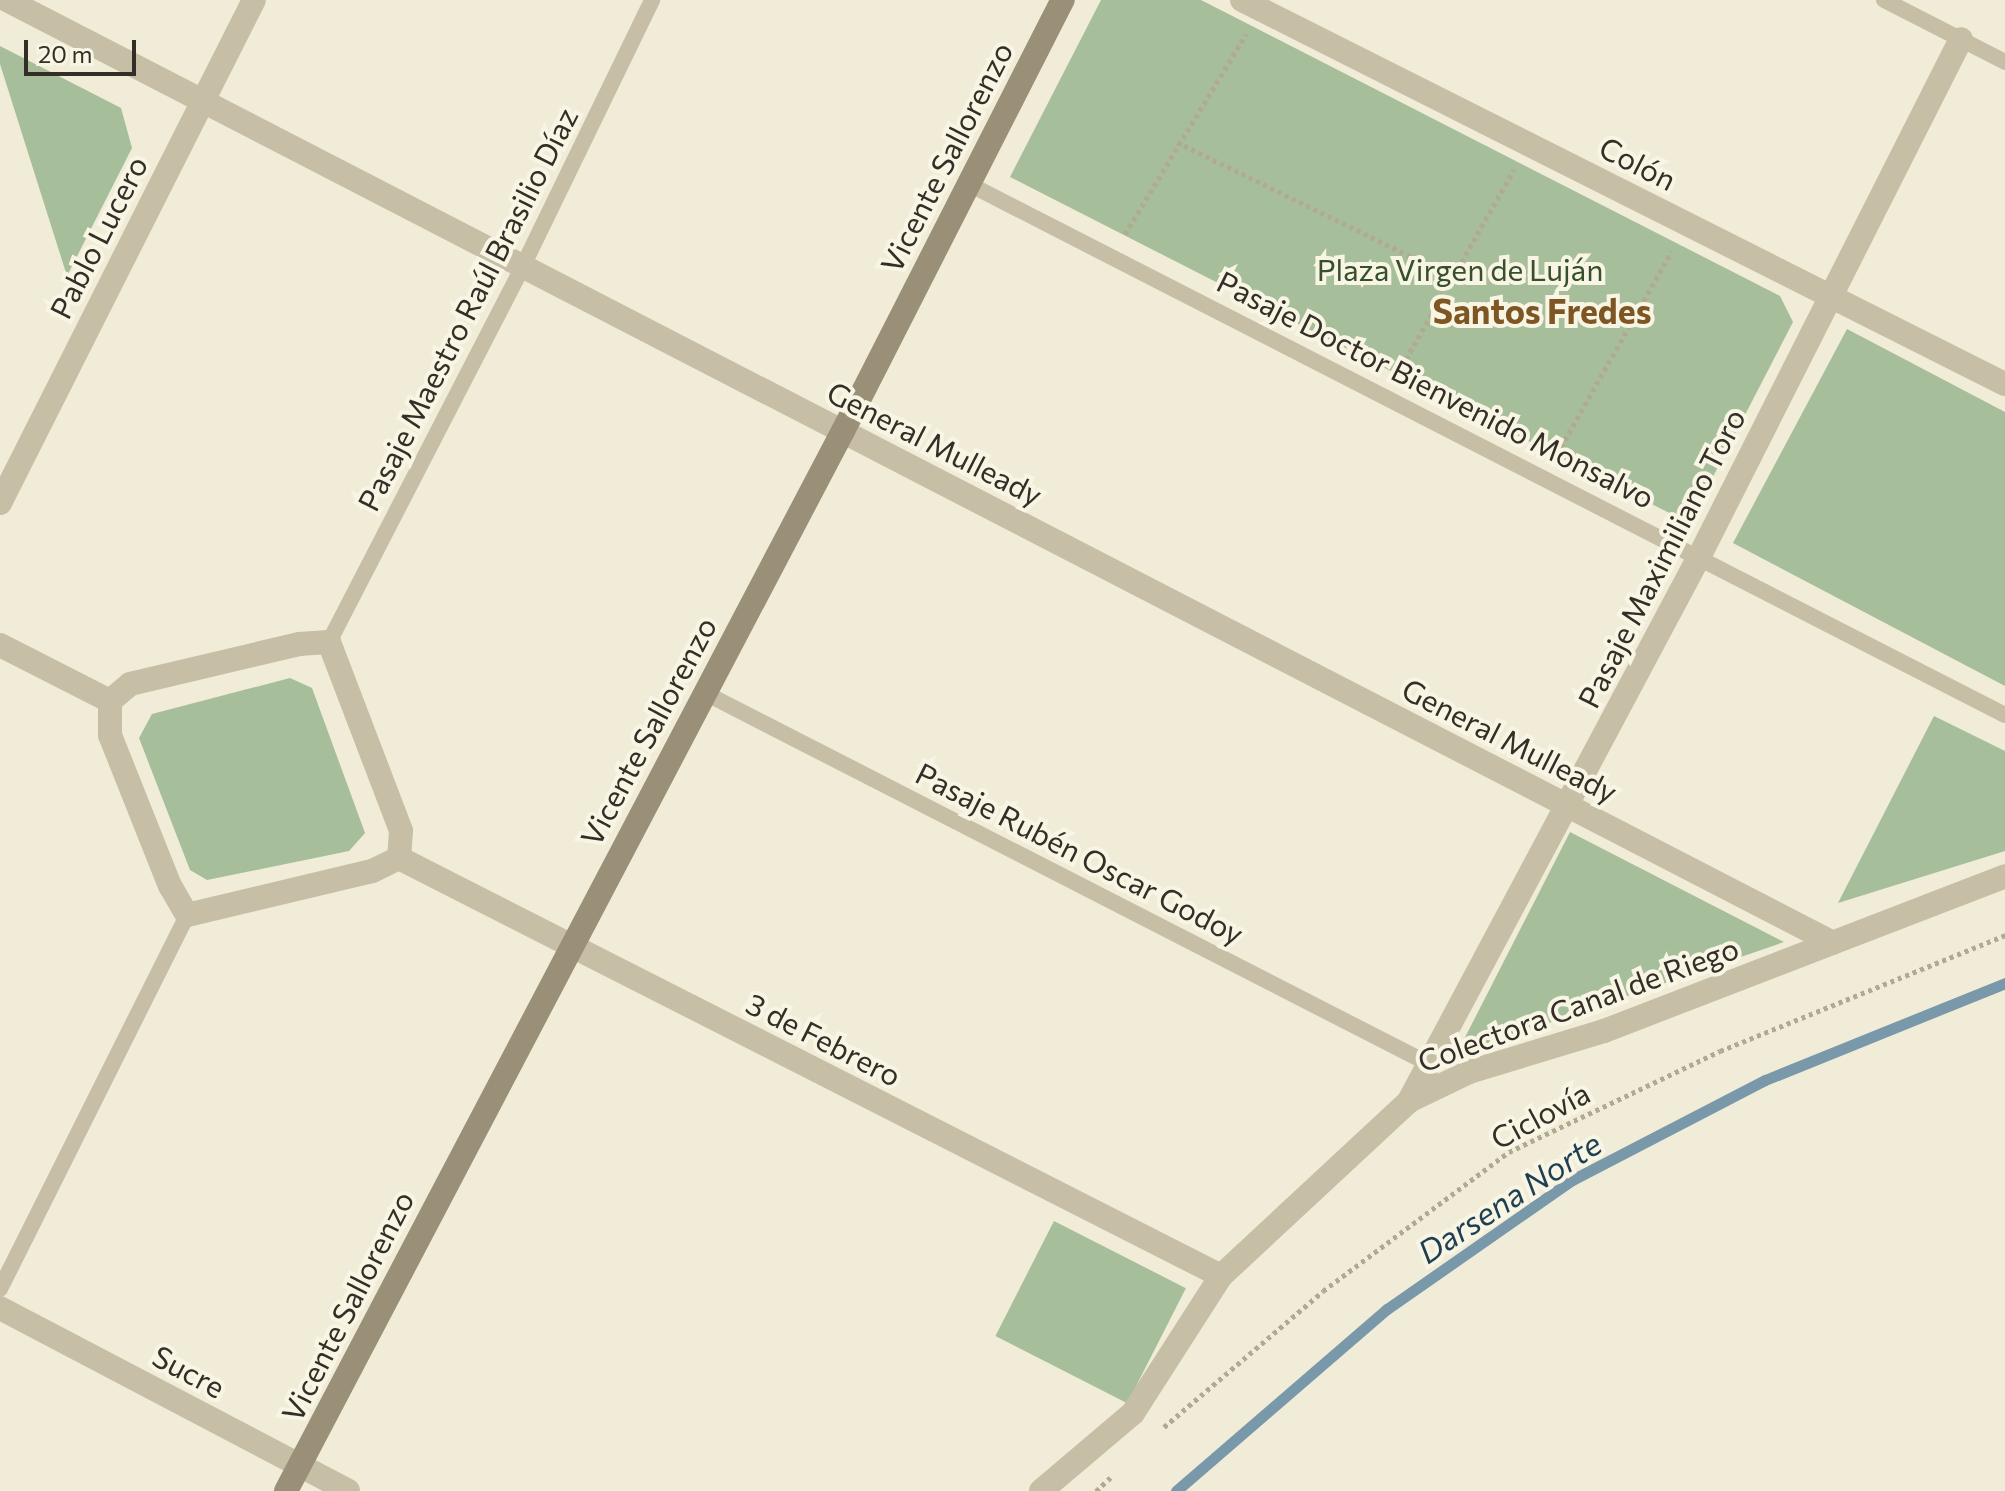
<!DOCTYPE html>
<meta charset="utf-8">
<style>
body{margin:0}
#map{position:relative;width:2005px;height:1491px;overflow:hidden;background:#f0ecd8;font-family:Commissioner,sans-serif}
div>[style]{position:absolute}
.green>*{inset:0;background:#a6be99;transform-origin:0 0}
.stream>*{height:11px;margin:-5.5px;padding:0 5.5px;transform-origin:5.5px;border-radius:5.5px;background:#7999ab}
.path>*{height:5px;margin-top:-2.5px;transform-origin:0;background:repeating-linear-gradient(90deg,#b2aa90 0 4px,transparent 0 8px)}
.lane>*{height:16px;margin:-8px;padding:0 8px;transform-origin:8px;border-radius:8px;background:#c7bfa5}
.street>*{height:24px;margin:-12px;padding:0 12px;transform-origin:12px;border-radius:12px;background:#c7bfa5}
.secondary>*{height:24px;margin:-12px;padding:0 12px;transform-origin:12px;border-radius:12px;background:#9a8f77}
span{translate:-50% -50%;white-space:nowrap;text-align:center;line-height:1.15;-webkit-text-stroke:8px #f8f5e4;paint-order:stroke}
.street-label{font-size:30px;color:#332e26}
.park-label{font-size:30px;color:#36502b}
.water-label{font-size:32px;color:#1e3e52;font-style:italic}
.quarter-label{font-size:34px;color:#7e5623;font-weight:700}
.scale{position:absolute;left:24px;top:40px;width:112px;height:36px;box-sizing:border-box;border:4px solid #332e26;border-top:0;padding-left:10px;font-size:24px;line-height:28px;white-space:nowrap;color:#332e26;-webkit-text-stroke:6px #f8f5e4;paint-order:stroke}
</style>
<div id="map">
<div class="green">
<div style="clip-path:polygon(1101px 0,1201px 0,1780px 296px,1793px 322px,1689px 523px,1010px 177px)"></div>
<div style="clip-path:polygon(0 46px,121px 108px,132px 148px,67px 276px,0 64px)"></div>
<div style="clip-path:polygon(1847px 329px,2005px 412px,2005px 686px,1733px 543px)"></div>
<div style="clip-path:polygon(290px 678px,312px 688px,365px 833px,349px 851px,207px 880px,190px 870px,139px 738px,152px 714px)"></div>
<div style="clip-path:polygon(1934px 716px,2005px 751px,2005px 851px,1838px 903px)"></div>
<div style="clip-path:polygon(1570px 832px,1784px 942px,1456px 1055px)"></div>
<div style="left:1054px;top:1221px;width:148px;height:129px;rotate:27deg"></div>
</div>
<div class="stream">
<div style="left:1176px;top:1491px;width:279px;rotate:-40.8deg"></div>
<div style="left:1387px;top:1309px;width:226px;rotate:-34.9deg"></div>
<div style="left:1572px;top:1180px;width:217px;rotate:-27.4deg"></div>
<div style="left:1765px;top:1080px;width:259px;rotate:-22deg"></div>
</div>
<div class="path">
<div style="left:1177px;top:142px;width:309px;rotate:26.1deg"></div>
<div style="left:1125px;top:234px;width:234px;rotate:-58.8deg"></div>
<div style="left:1398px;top:373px;width:234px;rotate:-60.3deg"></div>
<div style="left:1557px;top:454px;width:233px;rotate:-60.5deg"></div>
<div style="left:1164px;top:1427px;width:209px;rotate:-40.5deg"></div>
<div style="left:1323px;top:1291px;width:232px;rotate:-36.8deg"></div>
<div style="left:1509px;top:1152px;width:234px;rotate:-25.6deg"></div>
<div style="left:1720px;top:1051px;width:308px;rotate:-22.1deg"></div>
<div style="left:1096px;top:1491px;width:23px;rotate:-43deg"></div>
</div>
<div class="lane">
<div style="left:1884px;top:0;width:136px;rotate:27.1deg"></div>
<div style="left:967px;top:183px;width:1166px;rotate:27.14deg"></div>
<div style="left:329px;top:642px;width:423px;rotate:-62.7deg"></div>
<div style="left:523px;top:266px;width:296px;rotate:-64.1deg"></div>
<div style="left:705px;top:693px;width:814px;rotate:27.13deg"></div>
<div style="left:0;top:1289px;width:418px;rotate:-63.4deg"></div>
</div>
<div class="street">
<div style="left:7px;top:0;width:2055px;rotate:27.31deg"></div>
<div style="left:1242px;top:0;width:854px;rotate:26.72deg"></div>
<div style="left:0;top:503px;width:563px;rotate:-63.21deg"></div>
<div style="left:329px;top:642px;width:202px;rotate:69.1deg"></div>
<div style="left:401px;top:831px;width:27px;rotate:94deg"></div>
<div style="left:399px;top:858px;width:30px;rotate:154deg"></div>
<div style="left:372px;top:871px;width:190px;rotate:166.6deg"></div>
<div style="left:187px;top:915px;width:34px;rotate:-120deg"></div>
<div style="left:170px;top:886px;width:162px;rotate:-111.7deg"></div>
<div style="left:110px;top:735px;width:34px;rotate:-90deg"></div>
<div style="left:110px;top:701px;width:26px;rotate:-40deg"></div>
<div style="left:130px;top:684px;width:174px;rotate:-13.3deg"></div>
<div style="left:299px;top:644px;width:30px;rotate:-4deg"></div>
<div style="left:0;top:645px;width:123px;rotate:27deg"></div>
<div style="left:399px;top:858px;width:922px;rotate:26.95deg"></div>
<div style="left:1409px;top:1101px;width:619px;rotate:-61.94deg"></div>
<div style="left:1700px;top:555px;width:578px;rotate:-63.17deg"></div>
<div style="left:0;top:1308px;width:393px;rotate:27.7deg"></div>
<div style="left:1041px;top:1491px;width:121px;rotate:-40.3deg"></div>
<div style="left:1133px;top:1413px;width:163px;rotate:-57.3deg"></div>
<div style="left:1221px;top:1276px;width:257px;rotate:-42.9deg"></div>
<div style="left:1409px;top:1101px;width:67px;rotate:-25.8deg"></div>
<div style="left:1469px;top:1072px;width:141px;rotate:-16.9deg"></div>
<div style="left:1604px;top:1031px;width:430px;rotate:-21.1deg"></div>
</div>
<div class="secondary">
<div style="left:286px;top:1491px;width:1197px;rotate:-62.28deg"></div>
<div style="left:843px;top:431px;width:484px;rotate:-63deg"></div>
</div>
<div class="street-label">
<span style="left:946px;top:157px;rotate:-63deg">Vicente Sallorenzo</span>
<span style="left:1638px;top:163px;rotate:27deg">Colón</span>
<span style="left:98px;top:237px;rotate:-63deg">Pablo Lucero</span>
<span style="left:467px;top:309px;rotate:-63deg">Pasaje Maestro Raúl Brasilio Díaz</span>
<span style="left:1436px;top:389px;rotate:27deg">Pasaje Doctor Bienvenido Monsalvo</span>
<span style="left:935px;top:443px;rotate:27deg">General Mulleady</span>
<span style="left:1661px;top:558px;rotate:-63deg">Pasaje Maximiliano Toro</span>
<span style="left:648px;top:731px;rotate:-62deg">Vicente Sallorenzo</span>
<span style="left:1510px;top:740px;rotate:27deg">General Mulleady</span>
<span style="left:1080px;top:853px;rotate:27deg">Pasaje Rubén Oscar Godoy</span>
<span style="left:1578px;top:1004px;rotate:-20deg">Colectora Canal de Riego</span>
<span style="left:824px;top:1039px;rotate:27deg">3 de Febrero</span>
<span style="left:1540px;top:1115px;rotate:-28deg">Ciclovía</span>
<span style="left:347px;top:1306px;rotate:-63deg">Vicente Sallorenzo</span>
<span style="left:189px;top:1371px;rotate:28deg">Sucre</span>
</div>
<div class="park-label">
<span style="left:1460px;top:269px">Plaza Virgen de Luján</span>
</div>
<div class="water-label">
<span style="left:1509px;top:1197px;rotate:-33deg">Darsena Norte</span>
</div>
<div class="quarter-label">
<span style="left:1542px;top:311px">Santos Fredes</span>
</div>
<div class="scale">20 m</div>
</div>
